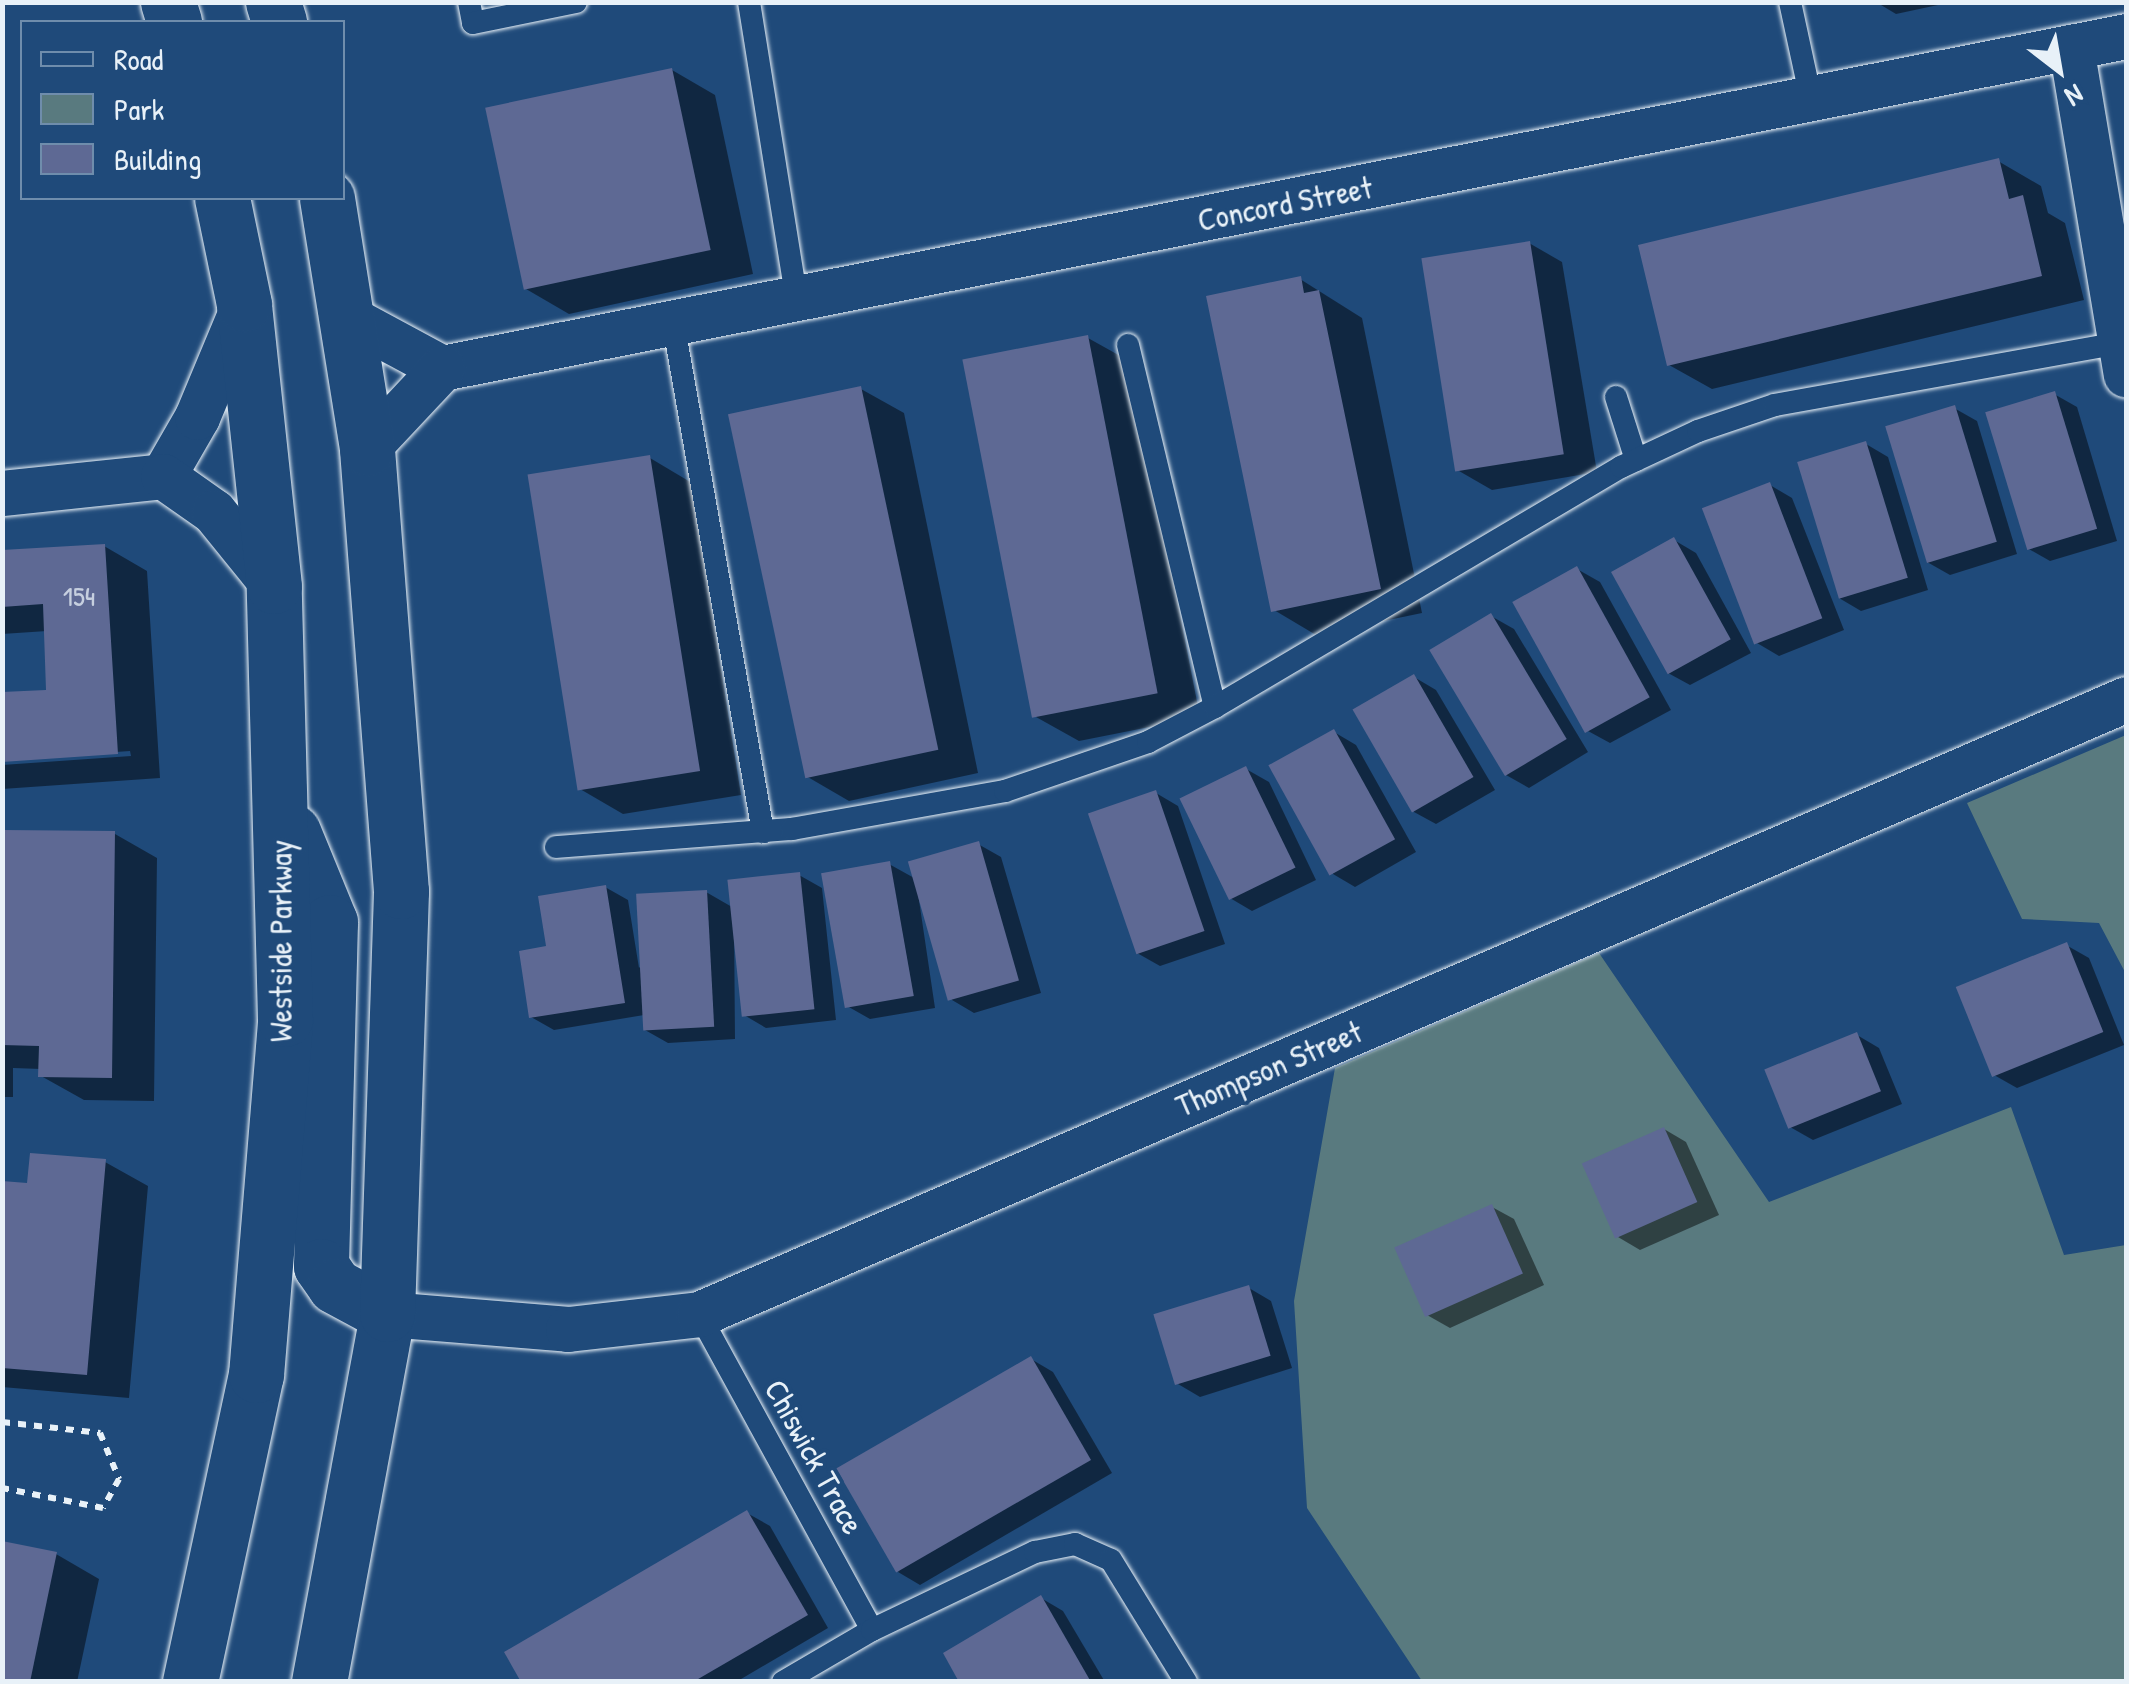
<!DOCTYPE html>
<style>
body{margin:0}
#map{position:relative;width:2129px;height:1684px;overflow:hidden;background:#1f4a7a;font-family:"Patrick Hand",sans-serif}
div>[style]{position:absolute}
.green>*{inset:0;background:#597a7f}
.shadow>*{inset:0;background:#0007}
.building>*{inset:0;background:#5e6994;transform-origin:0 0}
.path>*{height:6px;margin-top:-3px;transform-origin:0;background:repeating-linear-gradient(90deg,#e8f1f8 0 8px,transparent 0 16px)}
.roads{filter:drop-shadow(0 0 2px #e8f1f8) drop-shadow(0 0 2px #e8f1f8)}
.service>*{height:22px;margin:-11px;padding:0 11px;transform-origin:11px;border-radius:11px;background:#1f4a7a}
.minor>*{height:45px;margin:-22.5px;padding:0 22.5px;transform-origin:22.5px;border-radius:22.5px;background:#1f4a7a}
.secondary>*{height:55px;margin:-27.5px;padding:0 27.5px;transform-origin:27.5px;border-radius:27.5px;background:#1f4a7a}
span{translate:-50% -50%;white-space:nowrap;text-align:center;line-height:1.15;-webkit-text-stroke:8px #1f4a7a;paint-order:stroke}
.number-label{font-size:28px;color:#c6cfdf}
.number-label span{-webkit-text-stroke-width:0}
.street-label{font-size:32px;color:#e8f1f8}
.frame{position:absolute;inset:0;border:5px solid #e8f1f8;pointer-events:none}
.legend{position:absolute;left:20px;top:20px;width:325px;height:180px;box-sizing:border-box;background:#1f4a7a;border:2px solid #6f8dac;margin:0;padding:12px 18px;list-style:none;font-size:30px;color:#e8f1f8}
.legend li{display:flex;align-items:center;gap:20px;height:50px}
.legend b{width:50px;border:2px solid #6f8dac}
.north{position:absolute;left:2009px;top:20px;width:100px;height:100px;-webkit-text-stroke:8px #1f4a7a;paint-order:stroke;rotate:149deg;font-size:28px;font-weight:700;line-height:40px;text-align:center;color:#e8f1f8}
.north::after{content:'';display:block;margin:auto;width:35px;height:45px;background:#e8f1f8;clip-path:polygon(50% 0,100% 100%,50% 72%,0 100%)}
</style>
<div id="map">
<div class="green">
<div style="clip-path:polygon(2126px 735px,2126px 974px,2099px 923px,2022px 919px,1967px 803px)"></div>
<div style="clip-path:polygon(1599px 953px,1769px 1202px,2011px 1107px,2064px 1255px,2126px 1245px,2126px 1681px,1422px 1681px,1307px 1508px,1294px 1301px,1335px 1068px)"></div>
</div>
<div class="shadow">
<div style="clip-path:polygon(1876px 2px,1952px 2px,1896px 14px)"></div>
<div style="clip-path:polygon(672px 70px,715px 95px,753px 274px,569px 314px,526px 289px)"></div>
<div style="clip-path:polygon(1998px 161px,2041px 186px,2048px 213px,2065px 223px,2084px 300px,1712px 389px,1669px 365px)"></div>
<div style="clip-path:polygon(1529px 243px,1562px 262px,1597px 472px,1492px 490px,1459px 471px)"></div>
<div style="clip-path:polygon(1300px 279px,1362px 318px,1422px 613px,1316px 635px,1274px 610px)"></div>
<div style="clip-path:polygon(1088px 338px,1131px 362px,1200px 717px,1079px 741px,1036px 717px)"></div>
<div style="clip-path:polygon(861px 389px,904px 413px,978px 773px,849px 801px,806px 776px)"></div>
<div style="clip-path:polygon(2054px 394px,2077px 407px,2117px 541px,2050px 561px,2027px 548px)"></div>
<div style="clip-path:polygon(1954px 408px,1977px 421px,2017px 554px,1950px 575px,1927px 562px)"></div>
<div style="clip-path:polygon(1866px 444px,1888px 457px,1928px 590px,1861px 611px,1839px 598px)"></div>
<div style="clip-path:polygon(650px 458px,692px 483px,741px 795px,623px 814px,580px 789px)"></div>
<div style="clip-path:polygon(1770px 485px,1792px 498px,1844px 630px,1779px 656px,1757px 643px)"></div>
<div style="clip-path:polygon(1674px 540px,1696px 553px,1751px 653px,1690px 685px,1668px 673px)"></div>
<div style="clip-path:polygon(104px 546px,147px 571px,160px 778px,2px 789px,2px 765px,131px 756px,130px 751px,2px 760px,49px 692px,47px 631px,2px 634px,2px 552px)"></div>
<div style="clip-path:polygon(1577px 569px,1600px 582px,1671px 710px,1610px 743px,1588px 731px)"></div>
<div style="clip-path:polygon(1491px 616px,1514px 629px,1588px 752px,1529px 788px,1506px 775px)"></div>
<div style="clip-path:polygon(1414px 677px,1436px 690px,1495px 790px,1436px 824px,1414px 812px)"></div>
<div style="clip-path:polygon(1334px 732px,1356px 745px,1416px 852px,1355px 887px,1333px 874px)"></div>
<div style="clip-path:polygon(1246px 769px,1269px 782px,1316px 880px,1252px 911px,1230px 898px)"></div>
<div style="clip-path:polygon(1156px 793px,1178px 806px,1225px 944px,1160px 966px,1137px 953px)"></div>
<div style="clip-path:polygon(2px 832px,115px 834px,157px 858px,154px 1101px,84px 1100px,41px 1076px,41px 1069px,13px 1068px,13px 1097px,2px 1097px)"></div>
<div style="clip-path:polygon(978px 844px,1001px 857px,1041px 993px,974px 1013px,952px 1000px,916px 880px,935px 1008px,870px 1019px,847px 1006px,889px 864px,916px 879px)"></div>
<div style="clip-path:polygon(799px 875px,822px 888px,836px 1020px,766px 1028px,744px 1015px,734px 919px,735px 1039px,668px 1043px,645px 1030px,644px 1015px,554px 1030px,531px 1017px,549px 948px,605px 887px,628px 900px,639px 968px,706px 892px,732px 907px)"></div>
<div style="clip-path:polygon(2066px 945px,2089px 958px,2124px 1045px,2017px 1088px,1994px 1075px)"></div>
<div style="clip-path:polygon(1857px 1035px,1879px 1048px,1902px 1104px,1813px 1140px,1790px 1127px)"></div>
<div style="clip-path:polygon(1664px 1129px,1686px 1142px,1719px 1215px,1640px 1250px,1618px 1237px)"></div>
<div style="clip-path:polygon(105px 1162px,148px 1186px,129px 1398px,2px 1387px,2px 1173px,4px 1184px,29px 1186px)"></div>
<div style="clip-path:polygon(1492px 1207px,1514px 1219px,1544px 1285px,1450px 1328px,1427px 1315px)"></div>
<div style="clip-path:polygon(1249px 1288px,1271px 1301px,1292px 1368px,1200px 1397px,1178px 1384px)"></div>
<div style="clip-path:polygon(1031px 1359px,1053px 1372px,1112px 1473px,920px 1585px,898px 1572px)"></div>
<div style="clip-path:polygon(747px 1513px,770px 1526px,828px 1628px,736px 1682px,524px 1682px)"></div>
<div style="clip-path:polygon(56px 1554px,99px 1579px,77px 1682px,2px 1682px)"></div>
<div style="clip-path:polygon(1041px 1598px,1063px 1611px,1105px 1682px,962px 1682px)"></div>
</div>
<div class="building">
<div style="left:672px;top:68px;width:186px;height:191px;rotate:78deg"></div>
<div style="clip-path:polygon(1999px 158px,2009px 199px,2023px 195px,2042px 276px,1667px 366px,1638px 245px)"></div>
<div style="left:1530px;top:241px;width:216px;height:110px;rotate:81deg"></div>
<div style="clip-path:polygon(1301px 276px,1304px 293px,1319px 290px,1381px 589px,1271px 612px,1206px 296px)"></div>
<div style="left:1088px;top:335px;width:365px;height:128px;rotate:79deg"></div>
<div style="left:861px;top:386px;width:372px;height:136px;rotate:78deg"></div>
<div style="left:2055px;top:391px;width:144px;height:73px;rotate:73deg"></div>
<div style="left:1955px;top:405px;width:143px;height:73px;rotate:73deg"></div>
<div style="left:1866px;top:441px;width:143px;height:72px;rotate:73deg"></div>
<div style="left:650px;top:455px;width:320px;height:124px;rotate:81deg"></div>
<div style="left:1770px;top:482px;width:146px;height:73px;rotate:69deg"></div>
<div style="left:1674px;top:537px;width:117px;height:72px;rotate:61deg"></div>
<div style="clip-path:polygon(105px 544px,118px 754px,2px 762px,2px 692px,46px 690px,43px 604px,2px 607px,2px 550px)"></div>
<div style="left:1577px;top:566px;width:150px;height:74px;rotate:61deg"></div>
<div style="left:1491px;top:613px;width:147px;height:72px;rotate:59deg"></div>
<div style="left:1414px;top:674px;width:119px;height:71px;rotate:60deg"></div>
<div style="left:1334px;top:729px;width:126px;height:75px;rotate:61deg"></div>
<div style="left:1246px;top:766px;width:113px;height:74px;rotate:64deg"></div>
<div style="left:1156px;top:790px;width:149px;height:72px;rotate:71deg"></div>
<div style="clip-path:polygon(2px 830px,115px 831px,112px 1078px,38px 1077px,39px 1046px,2px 1045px)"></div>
<div style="left:979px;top:841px;width:145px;height:74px;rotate:74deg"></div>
<div style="left:890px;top:861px;width:137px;height:70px;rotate:80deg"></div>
<div style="left:800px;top:872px;width:138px;height:73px;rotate:84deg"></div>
<div style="clip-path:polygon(606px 885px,625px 1003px,529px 1018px,519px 951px,546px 946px,538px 896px)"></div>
<div style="left:707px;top:890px;width:137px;height:71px;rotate:87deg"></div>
<div style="left:2067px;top:942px;width:97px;height:120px;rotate:68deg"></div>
<div style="left:1857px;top:1032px;width:64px;height:100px;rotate:68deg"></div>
<div style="left:1664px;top:1127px;width:82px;height:90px;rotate:66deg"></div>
<div style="clip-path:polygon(30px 1153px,106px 1159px,87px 1375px,2px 1368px,2px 1181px,27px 1183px)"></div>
<div style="left:1492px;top:1204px;width:76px;height:107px;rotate:66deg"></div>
<div style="left:1249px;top:1285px;width:74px;height:100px;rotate:73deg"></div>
<div style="left:1031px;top:1356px;width:120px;height:225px;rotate:60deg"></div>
<div style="clip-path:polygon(747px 1510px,808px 1615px,693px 1682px,521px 1682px,504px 1652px)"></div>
<div style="clip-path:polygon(2px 1541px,57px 1552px,30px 1682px,2px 1682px)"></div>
<div style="clip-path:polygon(1041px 1595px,1091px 1682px,959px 1682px,943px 1653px)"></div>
</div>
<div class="path">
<div style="left:2px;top:1422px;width:99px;rotate:6.4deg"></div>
<div style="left:100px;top:1433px;width:50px;rotate:67.6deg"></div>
<div style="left:119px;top:1479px;width:33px;rotate:119deg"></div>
<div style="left:103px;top:1508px;width:103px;rotate:-168.8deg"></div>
</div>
<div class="roads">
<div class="service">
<div style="left:469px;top:2px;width:21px;rotate:79deg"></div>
<div style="left:473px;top:23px;width:105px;rotate:-11.5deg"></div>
<div style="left:749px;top:2px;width:304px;rotate:80.9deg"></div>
<div style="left:1790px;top:2px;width:99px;rotate:77.8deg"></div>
<div style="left:674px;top:327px;width:513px;rotate:80deg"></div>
<div style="left:1128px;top:345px;width:372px;rotate:76.5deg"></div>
<div style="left:1616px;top:397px;width:66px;rotate:72.4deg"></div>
<div style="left:556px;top:847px;width:237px;rotate:-4.4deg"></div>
<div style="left:792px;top:829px;width:216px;rotate:-10.1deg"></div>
<div style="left:1005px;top:791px;width:151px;rotate:-18.9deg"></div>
<div style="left:1148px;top:742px;width:76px;rotate:-27.6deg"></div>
<div style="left:1215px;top:707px;width:472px;rotate:-30.6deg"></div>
<div style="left:1621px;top:467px;width:85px;rotate:-25.1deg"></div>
<div style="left:1698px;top:431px;width:81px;rotate:-18.7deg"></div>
<div style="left:1775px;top:405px;width:351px;rotate:-10.2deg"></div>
<div style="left:699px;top:1314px;width:360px;rotate:61.3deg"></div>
<div style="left:783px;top:1682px;width:103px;rotate:-30.3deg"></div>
<div style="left:872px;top:1630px;width:181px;rotate:-25.6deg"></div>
<div style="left:1035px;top:1552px;width:41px;rotate:-11.3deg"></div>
<div style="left:1075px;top:1544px;width:39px;rotate:24deg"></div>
<div style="left:1111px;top:1560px;width:143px;rotate:58.4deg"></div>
</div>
<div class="minor">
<div style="left:2071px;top:47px;width:332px;rotate:80.5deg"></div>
<div style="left:351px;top:319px;width:103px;rotate:28.3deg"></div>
<div style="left:442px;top:368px;width:1716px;rotate:-11.15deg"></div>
<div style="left:367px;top:448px;width:110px;rotate:-46.8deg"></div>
<div style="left:163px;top:476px;width:68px;rotate:-60deg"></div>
<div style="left:197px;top:417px;width:122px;rotate:-67.4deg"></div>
<div style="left:2px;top:493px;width:162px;rotate:-6deg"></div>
<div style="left:163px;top:476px;width:62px;rotate:35.2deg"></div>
<div style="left:214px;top:512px;width:95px;rotate:51deg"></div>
<div style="left:387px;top:1314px;width:182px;rotate:4.7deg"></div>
<div style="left:568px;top:1329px;width:132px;rotate:-6.5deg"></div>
<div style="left:699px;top:1314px;width:1554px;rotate:-23.31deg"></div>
</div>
<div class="secondary">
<div style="left:168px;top:2px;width:21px;rotate:73deg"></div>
<div style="left:273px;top:2px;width:21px;rotate:73deg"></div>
<div style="left:293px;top:832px;width:97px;rotate:67.7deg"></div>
<div style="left:330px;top:922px;width:344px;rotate:91.5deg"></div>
<div style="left:321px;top:1266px;width:24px;rotate:55deg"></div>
<div style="left:335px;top:1286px;width:59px;rotate:28.3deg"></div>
<div style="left:190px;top:1682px;width:314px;rotate:-77.9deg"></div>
<div style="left:256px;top:1375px;width:357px;rotate:-85.3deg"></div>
<div style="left:285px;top:1019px;width:433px;rotate:-91.5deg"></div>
<div style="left:274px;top:586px;width:284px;rotate:-96.1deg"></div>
<div style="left:244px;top:304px;width:108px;rotate:-101.7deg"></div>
<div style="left:319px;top:1682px;width:374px;rotate:-79.5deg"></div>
<div style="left:387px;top:1314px;width:423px;rotate:-88.1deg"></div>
<div style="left:401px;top:891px;width:444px;rotate:-94.4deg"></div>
<div style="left:367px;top:448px;width:253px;rotate:-99.1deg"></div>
</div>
</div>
<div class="number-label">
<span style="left:79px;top:596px">154</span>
</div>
<div class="street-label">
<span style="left:1285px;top:204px;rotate:-11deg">Concord Street</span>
<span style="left:281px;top:941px;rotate:-90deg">Westside Parkway</span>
<span style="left:1269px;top:1069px;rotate:-23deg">Thompson Street</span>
<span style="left:814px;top:1457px;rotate:61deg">Chiswick Trace</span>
</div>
<div class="frame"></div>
<ul class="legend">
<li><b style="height:12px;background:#1f4a7a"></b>Road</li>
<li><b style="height:28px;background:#597a7f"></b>Park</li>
<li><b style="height:28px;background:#5e6994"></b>Building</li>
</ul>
<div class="north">N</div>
</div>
